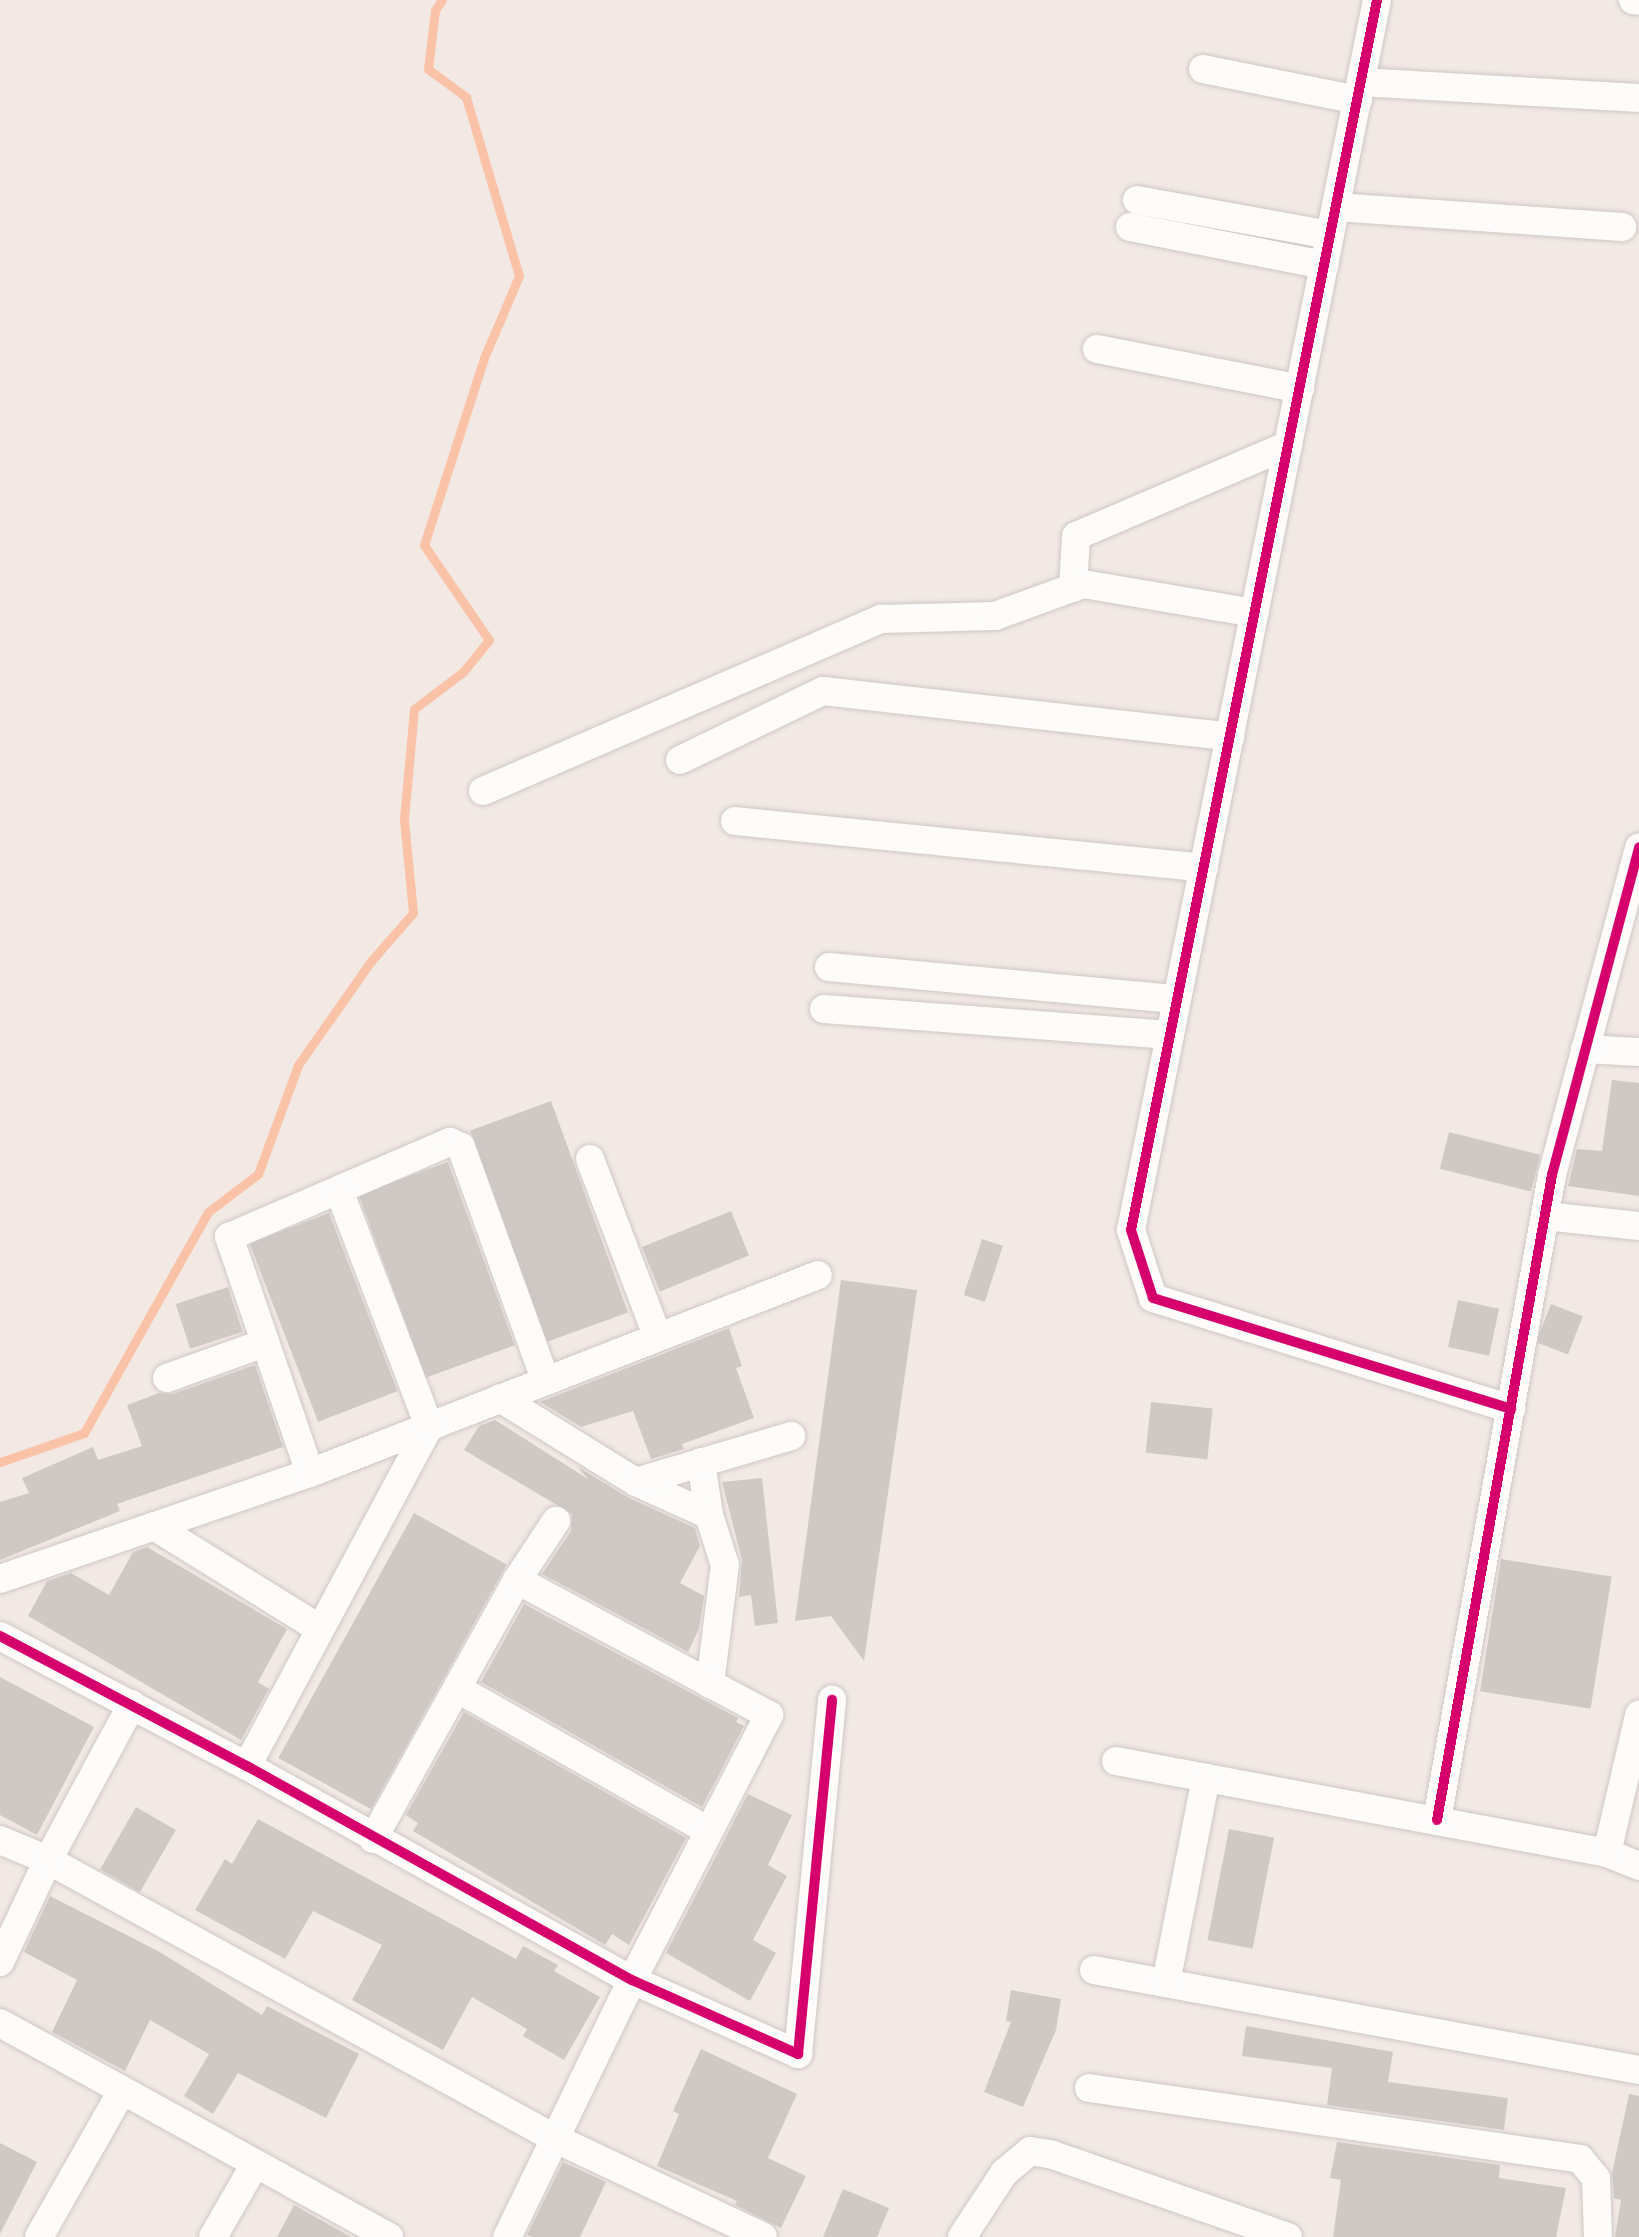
<!DOCTYPE html>
<style>
body{margin:0}
#map{position:relative;width:1639px;height:2237px;overflow:hidden;background:#f2e9e5;font-family:Merriweather,serif}
div>[style]{position:absolute}
.stream>*{height:9px;margin:-4.5px;padding:0 4.5px;transform-origin:4.5px;border-radius:4.5px;background:#fac3a7}
.building>*{inset:0;background:#cfc9c5;transform-origin:0 0}
.roads{filter:drop-shadow(0 0 2px #cec7c4) drop-shadow(0 0 2px #cec7c4)}
.minor>*{height:28px;margin:-14px;padding:0 14px;transform-origin:14px;border-radius:14px;background:#fdfcfb}
.cycleway>*{height:10px;margin:-5px;padding:0 5px;transform-origin:5px;border-radius:5px;background:#d6006c}
span{translate:-50% -50%;white-space:nowrap;text-align:center;line-height:1.15;-webkit-text-stroke:9px #fff;paint-order:stroke}
</style>
<div id="map">
<div class="stream">
<div style="left:0;top:1462px;width:89px;rotate:-19deg"></div>
<div style="left:84px;top:1433px;width:253px;rotate:-60.7deg"></div>
<div style="left:208px;top:1212px;width:63px;rotate:-37.2deg"></div>
<div style="left:258px;top:1174px;width:116px;rotate:-69.8deg"></div>
<div style="left:298px;top:1065px;width:127px;rotate:-54.9deg"></div>
<div style="left:371px;top:961px;width:64px;rotate:-48.8deg"></div>
<div style="left:413px;top:913px;width:94px;rotate:-95.5deg"></div>
<div style="left:404px;top:819px;width:110px;rotate:-84.8deg"></div>
<div style="left:414px;top:709px;width:61px;rotate:-37.1deg"></div>
<div style="left:463px;top:672px;width:41px;rotate:-50.9deg"></div>
<div style="left:489px;top:640px;width:115px;rotate:-124.4deg"></div>
<div style="left:424px;top:545px;width:196px;rotate:-72.2deg"></div>
<div style="left:484px;top:358px;width:89px;rotate:-66.9deg"></div>
<div style="left:519px;top:276px;width:187px;rotate:-106.5deg"></div>
<div style="left:466px;top:97px;width:47px;rotate:-143.6deg"></div>
<div style="left:428px;top:69px;width:59px;rotate:-83.2deg"></div>
<div style="left:435px;top:10px;width:12px;rotate:-55deg"></div>
</div>
<div class="building">
<div style="clip-path:polygon(1612px 1080px,1639px 1083px,1639px 1196px,1568px 1186px,1577px 1149px,1602px 1151px)"></div>
<div style="left:551px;top:1101px;width:225px;height:86px;rotate:70deg"></div>
<div style="left:1449px;top:1132px;width:94px;height:38px;rotate:14deg"></div>
<div style="left:448px;top:1162px;width:195px;height:95px;rotate:70deg"></div>
<div style="left:731px;top:1211px;width:48px;height:96px;rotate:68deg"></div>
<div style="left:329px;top:1213px;width:191px;height:85px;rotate:69deg"></div>
<div style="left:982px;top:1239px;width:22px;height:59px;rotate:18deg"></div>
<div style="clip-path:polygon(841px 1280px,917px 1290px,864px 1661px,831px 1616px,795px 1621px)"></div>
<div style="left:228px;top:1287px;width:47px;height:55px;rotate:72deg"></div>
<div style="left:1458px;top:1300px;width:42px;height:48px;rotate:12deg"></div>
<div style="left:1551px;top:1304px;width:34px;height:41px;rotate:21deg"></div>
<div style="clip-path:polygon(729px 1328px,742px 1366px,736px 1368px,754px 1418px,682px 1444px,684px 1449px,651px 1459px,633px 1411px,581px 1427px,540px 1402px)"></div>
<div style="clip-path:polygon(255px 1365px,283px 1447px,117px 1504px,120px 1511px,0 1560px,0 1502px,29px 1493px,22px 1478px,93px 1447px,98px 1460px,142px 1446px,127px 1405px,159px 1393px,173px 1394px)"></div>
<div style="left:1151px;top:1402px;width:62px;height:51px;rotate:6deg"></div>
<div style="clip-path:polygon(495px 1420px,588px 1479px,578px 1467px,629px 1498px,695px 1528px,700px 1546px,680px 1583px,704px 1596px,699px 1629px,688px 1652px,542px 1574px,571px 1531px,572px 1514px,464px 1450px,479px 1426px)"></div>
<div style="clip-path:polygon(762px 1478px,778px 1623px,755px 1626px,751px 1595px,739px 1597px,742px 1560px,722px 1482px)"></div>
<div style="left:414px;top:1513px;width:106px;height:280px;rotate:29deg"></div>
<div style="clip-path:polygon(147px 1547px,287px 1629px,258px 1682px,269px 1689px,241px 1740px,28px 1616px,47px 1581px,71px 1573px,109px 1595px,133px 1552px)"></div>
<div style="left:1501px;top:1559px;width:112px;height:134px;rotate:9deg"></div>
<div style="clip-path:polygon(524px 1604px,738px 1718px,736px 1722px,744px 1726px,702px 1807px,481px 1682px)"></div>
<div style="clip-path:polygon(0 1677px,94px 1727px,37px 1835px,0 1815px)"></div>
<div style="clip-path:polygon(464px 1712px,686px 1838px,629px 1945px,612px 1934px,605px 1945px,413px 1831px,418px 1823px,406px 1815px)"></div>
<div style="clip-path:polygon(748px 1794px,792px 1815px,768px 1865px,787px 1876px,753px 1940px,776px 1953px,750px 2001px,666px 1953px)"></div>
<div style="left:136px;top:1807px;width:46px;height:72px;rotate:30deg"></div>
<div style="clip-path:polygon(258px 1819px,516px 1959px,523px 1946px,558px 1965px,554px 1971px,600px 1997px,564px 2060px,523px 2036px,527px 2029px,472px 1997px,443px 2050px,352px 2000px,382px 1945px,313px 1911px,285px 1959px,195px 1910px,225px 1859px,232px 1864px)"></div>
<div style="left:1229px;top:1829px;width:46px;height:113px;rotate:11deg"></div>
<div style="clip-path:polygon(50px 1896px,158px 1951px,262px 2015px,267px 2006px,359px 2054px,326px 2118px,238px 2073px,213px 2114px,184px 2096px,209px 2054px,150px 2020px,125px 2071px,52px 2032px,77px 1980px,24px 1952px)"></div>
<div style="clip-path:polygon(1011px 1990px,1061px 1999px,1056px 2030px,1023px 2107px,984px 2092px,1011px 2022px,1006px 2021px)"></div>
<div style="clip-path:polygon(1246px 2026px,1393px 2052px,1388px 2082px,1508px 2098px,1504px 2130px,1327px 2105px,1332px 2068px,1242px 2056px)"></div>
<div style="clip-path:polygon(701px 2049px,797px 2094px,768px 2158px,806px 2176px,781px 2228px,735px 2205px,737px 2201px,657px 2166px,679px 2114px,673px 2111px)"></div>
<div style="clip-path:polygon(1629px 2094px,1639px 2096px,1639px 2237px,1615px 2237px,1621px 2200px,1614px 2198px,1612px 2173px)"></div>
<div style="clip-path:polygon(1337px 2142px,1500px 2165px,1499px 2178px,1566px 2188px,1556px 2237px,1333px 2237px,1341px 2180px,1330px 2178px)"></div>
<div style="clip-path:polygon(0 2143px,37px 2162px,0 2234px)"></div>
<div style="clip-path:polygon(563px 2162px,606px 2182px,580px 2237px,532px 2237px,527px 2235px)"></div>
<div style="clip-path:polygon(843px 2189px,889px 2208px,877px 2237px,823px 2237px)"></div>
<div style="clip-path:polygon(294px 2205px,351px 2237px,277px 2237px)"></div>
</div>
<div class="roads">
<div class="minor">
<div style="left:1377px;top:0;width:1254px;rotate:101.31deg"></div>
<div style="left:1131px;top:1230px;width:71px;rotate:72.1deg"></div>
<div style="left:1153px;top:1298px;width:375px;rotate:17.2deg"></div>
<div style="left:1633px;top:0;width:6px;rotate:9deg"></div>
<div style="left:1203px;top:69px;width:158px;rotate:11.3deg"></div>
<div style="left:1361px;top:82px;width:278px;rotate:3.3deg"></div>
<div style="left:1137px;top:200px;width:196px;rotate:10.3deg"></div>
<div style="left:1336px;top:207px;width:287px;rotate:4deg"></div>
<div style="left:1130px;top:227px;width:198px;rotate:11.1deg"></div>
<div style="left:1097px;top:349px;width:207px;rotate:11.1deg"></div>
<div style="left:1073px;top:588px;width:52px;rotate:-86.7deg"></div>
<div style="left:1076px;top:536px;width:231px;rotate:-23.2deg"></div>
<div style="left:680px;top:760px;width:159px;rotate:-25.8deg"></div>
<div style="left:823px;top:691px;width:410px;rotate:6.4deg"></div>
<div style="left:483px;top:791px;width:434px;rotate:-23.4deg"></div>
<div style="left:881px;top:619px;width:114px;rotate:-1.5deg"></div>
<div style="left:995px;top:616px;width:94px;rotate:-20deg"></div>
<div style="left:1083px;top:584px;width:174px;rotate:9.6deg"></div>
<div style="left:735px;top:821px;width:471px;rotate:5.7deg"></div>
<div style="left:829px;top:967px;width:349px;rotate:5.3deg"></div>
<div style="left:824px;top:1009px;width:347px;rotate:4.3deg"></div>
<div style="left:1585px;top:1049px;width:54px;rotate:3.2deg"></div>
<div style="left:590px;top:1159px;width:188px;rotate:69.2deg"></div>
<div style="left:1545px;top:1216px;width:95px;rotate:6.1deg"></div>
<div style="left:167px;top:1378px;width:104px;rotate:-19.7deg"></div>
<div style="left:500px;top:1398px;width:160px;rotate:31.7deg"></div>
<div style="left:636px;top:1482px;width:80px;rotate:24.3deg"></div>
<div style="left:701px;top:1462px;width:54px;rotate:81.4deg"></div>
<div style="left:709px;top:1515px;width:52px;rotate:72.3deg"></div>
<div style="left:725px;top:1565px;width:120px;rotate:97.2deg"></div>
<div style="left:310px;top:1473px;width:250px;rotate:-108.9deg"></div>
<div style="left:229px;top:1237px;width:241px;rotate:-23.3deg"></div>
<div style="left:450px;top:1142px;width:12px;rotate:24deg"></div>
<div style="left:461px;top:1147px;width:247px;rotate:70.1deg"></div>
<div style="left:636px;top:1482px;width:162px;rotate:-16.5deg"></div>
<div style="left:154px;top:1526px;width:195px;rotate:31.8deg"></div>
<div style="left:0;top:1579px;width:328px;rotate:-18.9deg"></div>
<div style="left:310px;top:1473px;width:545px;rotate:-21.29deg"></div>
<div style="left:517px;top:1580px;width:71px;rotate:-56.5deg"></div>
<div style="left:0;top:1636px;width:279px;rotate:27.8deg"></div>
<div style="left:247px;top:1766px;width:440px;rotate:29.1deg"></div>
<div style="left:632px;top:1980px;width:182px;rotate:24deg"></div>
<div style="left:798px;top:2054px;width:356px;rotate:-84.5deg"></div>
<div style="left:458px;top:1689px;width:288px;rotate:29.5deg"></div>
<div style="left:1116px;top:1761px;width:500px;rotate:10.6deg"></div>
<div style="left:1607px;top:1853px;width:35px;rotate:22deg"></div>
<div style="left:247px;top:1766px;width:386px;rotate:-61.8deg"></div>
<div style="left:429px;top:1426px;width:249px;rotate:-110.9deg"></div>
<div style="left:1437px;top:1820px;width:655px;rotate:-79.89deg"></div>
<div style="left:1552px;top:1175px;width:339px;rotate:-75.1deg"></div>
<div style="left:373px;top:1839px;width:296px;rotate:-60.9deg"></div>
<div style="left:517px;top:1580px;width:286px;rotate:28.2deg"></div>
<div style="left:769px;top:1715px;width:298px;rotate:117.3deg"></div>
<div style="left:632px;top:1980px;width:286px;rotate:115.9deg"></div>
<div style="left:0;top:1840px;width:52px;rotate:22.6deg"></div>
<div style="left:48px;top:1860px;width:577px;rotate:28.78deg"></div>
<div style="left:554px;top:2138px;width:231px;rotate:25.3deg"></div>
<div style="left:1607px;top:1853px;width:142px;rotate:-76.9deg"></div>
<div style="left:0;top:1962px;width:113px;rotate:-64.8deg"></div>
<div style="left:48px;top:1860px;width:177px;rotate:-61.7deg"></div>
<div style="left:1094px;top:1970px;width:554px;rotate:10.4deg"></div>
<div style="left:1166px;top:1983px;width:209px;rotate:-79deg"></div>
<div style="left:0;top:2023px;width:444px;rotate:28.8deg"></div>
<div style="left:1089px;top:2088px;width:496px;rotate:8.2deg"></div>
<div style="left:1580px;top:2159px;width:25px;rotate:50deg"></div>
<div style="left:1596px;top:2178px;width:59px;rotate:88.1deg"></div>
<div style="left:39px;top:2237px;width:168px;rotate:-60.4deg"></div>
<div style="left:213px;top:2237px;width:84px;rotate:-60.1deg"></div>
<div style="left:962px;top:2237px;width:77px;rotate:-56.7deg"></div>
<div style="left:1004px;top:2173px;width:34px;rotate:-40deg"></div>
<div style="left:1030px;top:2151px;width:20px;rotate:9deg"></div>
<div style="left:1050px;top:2154px;width:252px;rotate:19.2deg"></div>
</div>
</div>
<div class="cycleway">
<div style="left:1377px;top:0;width:1254px;rotate:101.31deg"></div>
<div style="left:1131px;top:1230px;width:71px;rotate:72.1deg"></div>
<div style="left:1153px;top:1298px;width:375px;rotate:17.2deg"></div>
<div style="left:0;top:1636px;width:279px;rotate:27.8deg"></div>
<div style="left:247px;top:1766px;width:440px;rotate:29.1deg"></div>
<div style="left:632px;top:1980px;width:182px;rotate:24deg"></div>
<div style="left:798px;top:2054px;width:356px;rotate:-84.5deg"></div>
<div style="left:1437px;top:1820px;width:655px;rotate:-79.89deg"></div>
<div style="left:1552px;top:1175px;width:339px;rotate:-75.1deg"></div>
</div>
</div>
